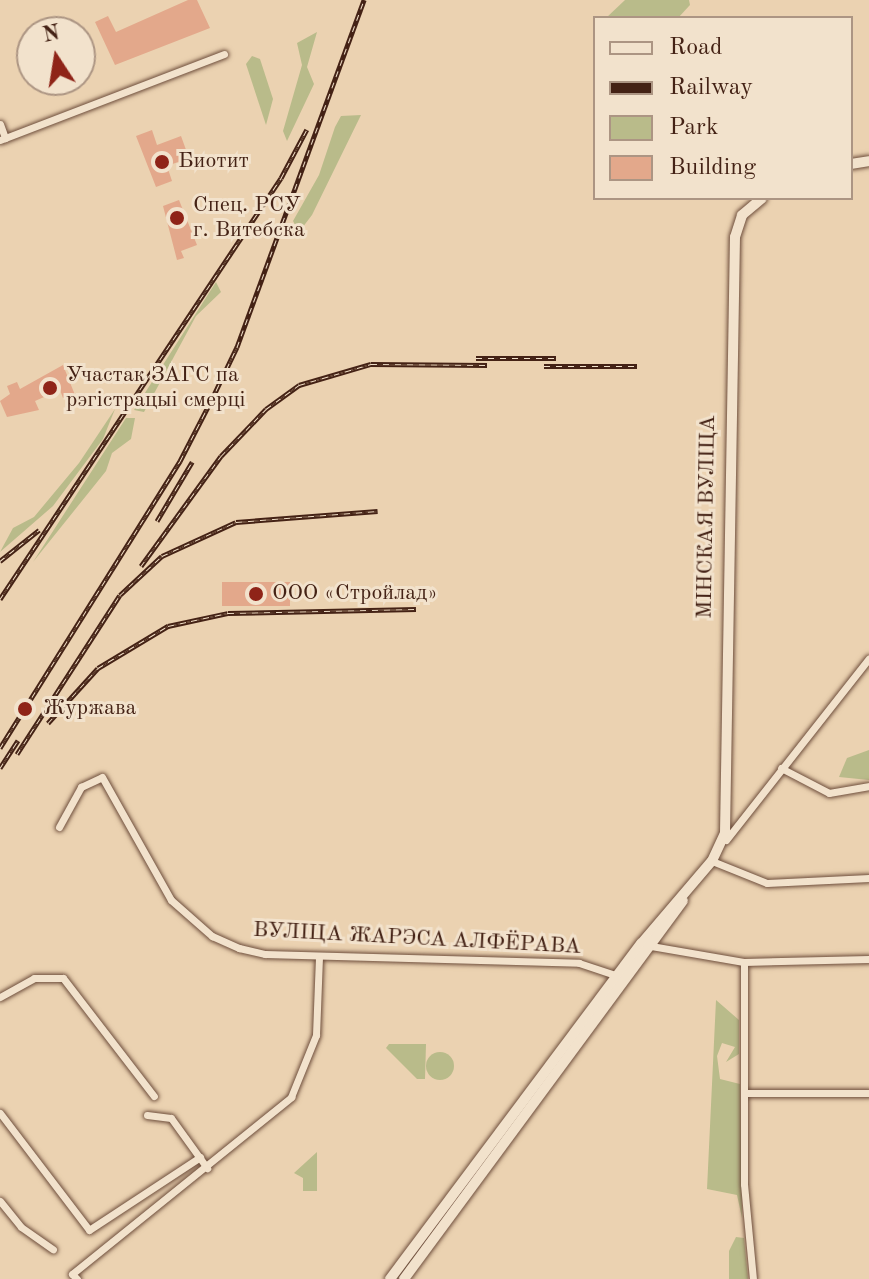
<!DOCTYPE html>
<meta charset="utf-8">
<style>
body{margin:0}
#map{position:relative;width:869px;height:1279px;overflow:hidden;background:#ebd2b1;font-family:"Old Standard TT",serif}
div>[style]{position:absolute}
.green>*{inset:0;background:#b9bb8a}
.round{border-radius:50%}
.building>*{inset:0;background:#e3a88b;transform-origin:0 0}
.roads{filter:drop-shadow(0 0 2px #6e4e3c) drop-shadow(0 0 2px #6e4e3c)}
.street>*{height:7px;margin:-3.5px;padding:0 3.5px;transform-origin:3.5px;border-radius:3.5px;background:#f2e2cc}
.secondary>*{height:10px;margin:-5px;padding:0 5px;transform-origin:5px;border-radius:5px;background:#f2e2cc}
.rail>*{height:5px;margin-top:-2.5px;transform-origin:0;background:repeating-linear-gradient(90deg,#f2e2cc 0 6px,#442215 0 12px);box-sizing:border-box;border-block:2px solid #442215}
.dots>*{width:22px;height:22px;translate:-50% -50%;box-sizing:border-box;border:4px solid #f2e2cc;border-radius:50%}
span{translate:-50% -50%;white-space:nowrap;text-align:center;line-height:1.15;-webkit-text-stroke:6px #f2e2cc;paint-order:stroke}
.poi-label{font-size:22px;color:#442215}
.left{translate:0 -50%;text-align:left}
.street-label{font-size:22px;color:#442215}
.legend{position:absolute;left:593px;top:16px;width:260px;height:184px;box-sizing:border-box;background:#f2e2cc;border:2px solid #ac9583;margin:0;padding:10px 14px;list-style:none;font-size:24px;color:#442215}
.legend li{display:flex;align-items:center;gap:16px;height:40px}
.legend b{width:40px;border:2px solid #ac9583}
.north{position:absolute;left:16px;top:16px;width:80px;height:80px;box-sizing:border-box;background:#f2e2cc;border:2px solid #ac9583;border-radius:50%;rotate:348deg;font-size:22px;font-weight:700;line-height:32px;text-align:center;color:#442215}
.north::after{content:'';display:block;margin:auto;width:28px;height:36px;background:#8f2418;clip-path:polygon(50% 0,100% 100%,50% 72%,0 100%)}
</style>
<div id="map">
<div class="green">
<div style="clip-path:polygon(625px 0,689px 0,690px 5px,678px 18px,606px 18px)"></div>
<div style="clip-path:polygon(317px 32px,307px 67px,314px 84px,287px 141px,283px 131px,302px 65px,297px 43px)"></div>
<div style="clip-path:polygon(252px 56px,260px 59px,273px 99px,266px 125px,246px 64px)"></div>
<div style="clip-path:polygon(361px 115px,312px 215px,299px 232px,293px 221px,319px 175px,335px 127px,341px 116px)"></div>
<div style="clip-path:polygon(216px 282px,221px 292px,196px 316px,144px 412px,134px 410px)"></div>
<div style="clip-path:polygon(115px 409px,103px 439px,53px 506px,0 552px,13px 528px,34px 517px,79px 463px)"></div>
<div style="clip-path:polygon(126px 418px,135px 418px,131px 439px,112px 453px,106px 471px,33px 562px)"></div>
<div style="clip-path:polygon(869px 750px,869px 780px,839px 777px,847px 758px)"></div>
<div style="clip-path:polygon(716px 1000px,739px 1020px,739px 1054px,726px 1062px,735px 1047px,722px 1043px,717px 1056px,720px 1079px,740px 1084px,742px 1218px,737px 1195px,707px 1189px)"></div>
<div style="clip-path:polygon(389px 1044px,426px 1044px,425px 1079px,417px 1079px,386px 1048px)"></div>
<div class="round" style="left:426px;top:1052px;width:28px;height:28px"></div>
<div style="clip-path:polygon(317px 1152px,317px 1191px,303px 1191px,303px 1178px,294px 1173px)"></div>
<div style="clip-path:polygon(736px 1237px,744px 1238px,748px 1279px,729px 1279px,729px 1251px)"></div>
</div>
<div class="building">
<div style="clip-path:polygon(188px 0,197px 0,210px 28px,115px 65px,95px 22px,108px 16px,116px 32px)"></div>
<div style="clip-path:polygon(152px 130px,157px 145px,181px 136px,189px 158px,167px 166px,172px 181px,156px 187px,136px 136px)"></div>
<div style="clip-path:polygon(179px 200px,197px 245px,181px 251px,184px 258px,177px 260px,163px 206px)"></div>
<div style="clip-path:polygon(63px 365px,75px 395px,63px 398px,60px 390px,35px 401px,39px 410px,7px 417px,0 401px,10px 394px,7px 386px,17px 382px,20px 389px)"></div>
<div style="left:222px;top:582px;width:68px;height:24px"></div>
</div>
<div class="roads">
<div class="street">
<div style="left:0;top:124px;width:15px;rotate:70deg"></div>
<div style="left:0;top:140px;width:240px;rotate:-21deg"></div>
<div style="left:781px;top:768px;width:54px;rotate:27.5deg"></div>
<div style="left:829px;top:793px;width:41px;rotate:-9.9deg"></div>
<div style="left:59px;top:827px;width:46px;rotate:-61.2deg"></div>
<div style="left:81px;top:787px;width:23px;rotate:-25deg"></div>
<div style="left:102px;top:777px;width:141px;rotate:60.7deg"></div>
<div style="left:171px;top:900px;width:55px;rotate:41.3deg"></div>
<div style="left:212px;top:936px;width:30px;rotate:24deg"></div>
<div style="left:239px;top:948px;width:27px;rotate:13deg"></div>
<div style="left:265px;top:954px;width:314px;rotate:1.6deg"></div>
<div style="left:579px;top:963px;width:44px;rotate:18.4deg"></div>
<div style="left:726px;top:840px;width:231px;rotate:-51.8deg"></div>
<div style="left:712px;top:861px;width:59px;rotate:21.8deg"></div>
<div style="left:767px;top:883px;width:102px;rotate:-2.8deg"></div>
<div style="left:651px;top:946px;width:94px;rotate:9.8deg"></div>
<div style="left:744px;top:962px;width:125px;rotate:-1.4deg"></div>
<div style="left:744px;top:962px;width:222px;rotate:90deg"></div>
<div style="left:744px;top:1184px;width:95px;rotate:84.6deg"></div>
<div style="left:0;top:997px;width:39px;rotate:-29deg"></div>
<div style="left:34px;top:978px;width:29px"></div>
<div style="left:63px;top:978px;width:149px;rotate:52.4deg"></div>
<div style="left:748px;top:1093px;width:121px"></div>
<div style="left:0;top:1113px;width:147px;rotate:52.7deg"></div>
<div style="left:89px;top:1230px;width:133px;rotate:-33.3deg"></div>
<div style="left:147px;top:1115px;width:24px;rotate:7deg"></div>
<div style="left:171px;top:1118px;width:62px;rotate:54.2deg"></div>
<div style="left:0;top:1201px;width:33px;rotate:51deg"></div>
<div style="left:21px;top:1227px;width:39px;rotate:35deg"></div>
<div style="left:77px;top:1279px;width:7px;rotate:-135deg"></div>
<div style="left:72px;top:1274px;width:282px;rotate:-38.9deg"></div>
<div style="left:291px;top:1097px;width:67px;rotate:-68deg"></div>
<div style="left:316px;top:1035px;width:79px;rotate:-87.8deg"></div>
</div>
<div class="secondary">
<div style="left:851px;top:164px;width:18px;rotate:-9deg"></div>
<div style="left:390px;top:1279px;width:419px;rotate:-53.2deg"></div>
<div style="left:641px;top:944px;width:109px;rotate:-49.5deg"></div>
<div style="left:712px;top:861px;width:31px;rotate:-65deg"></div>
<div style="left:725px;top:833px;width:596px;rotate:-89.04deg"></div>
<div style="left:735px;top:237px;width:23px;rotate:-72deg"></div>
<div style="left:742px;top:215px;width:26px;rotate:-40deg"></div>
<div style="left:404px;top:1279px;width:470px;rotate:-53.6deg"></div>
</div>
</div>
<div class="rail">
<div style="left:476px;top:358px;width:80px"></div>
<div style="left:544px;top:366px;width:93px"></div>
<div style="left:157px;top:521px;width:69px;rotate:-59.3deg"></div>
<div style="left:0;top:561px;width:50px;rotate:-38.5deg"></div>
<div style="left:141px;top:566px;width:136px;rotate:-54deg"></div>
<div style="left:221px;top:456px;width:65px;rotate:-46.2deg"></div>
<div style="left:266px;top:409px;width:41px;rotate:-36deg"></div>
<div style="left:299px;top:385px;width:75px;rotate:-16.3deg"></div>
<div style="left:371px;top:364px;width:116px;rotate:0.5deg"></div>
<div style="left:0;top:599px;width:506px;rotate:-56.28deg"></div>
<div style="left:281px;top:178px;width:55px;rotate:-62deg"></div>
<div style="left:48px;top:723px;width:74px;rotate:-47.7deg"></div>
<div style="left:98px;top:668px;width:82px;rotate:-31deg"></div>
<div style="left:168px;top:626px;width:61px;rotate:-12.2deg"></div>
<div style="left:228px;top:613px;width:188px;rotate:-1.2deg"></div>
<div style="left:0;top:748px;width:339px;rotate:-57.9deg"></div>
<div style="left:180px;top:461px;width:68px;rotate:-62.7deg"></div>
<div style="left:211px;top:401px;width:60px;rotate:-64.3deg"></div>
<div style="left:237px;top:347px;width:370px;rotate:-69.9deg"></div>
<div style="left:17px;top:754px;width:189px;rotate:-57.1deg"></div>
<div style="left:120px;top:595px;width:57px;rotate:-42.9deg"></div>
<div style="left:162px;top:556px;width:81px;rotate:-24.7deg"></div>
<div style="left:236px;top:522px;width:142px;rotate:-4.4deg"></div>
<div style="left:0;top:768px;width:33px;rotate:-57deg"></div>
</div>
<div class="dots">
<div style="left:162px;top:162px;background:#8f2418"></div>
<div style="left:177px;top:218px;background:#8f2418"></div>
<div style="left:50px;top:388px;background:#8f2418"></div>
<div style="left:256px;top:594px;background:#8f2418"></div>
<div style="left:25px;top:709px;background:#8f2418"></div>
</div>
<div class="poi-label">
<span class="left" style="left:178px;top:162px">Биотит</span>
<span class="left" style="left:193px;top:218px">Спец. РСУ<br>г. Витебска</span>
<span class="left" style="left:66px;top:388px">Участак ЗАГС па<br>рэгістрацыі смерці</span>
<span class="left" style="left:272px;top:594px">ООО «Стройлад»</span>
<span class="left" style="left:43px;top:709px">Журжава</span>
</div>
<div class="street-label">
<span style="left:707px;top:517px;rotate:-89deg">МІНСКАЯ ВУЛІЦА</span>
<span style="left:417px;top:939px;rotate:3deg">ВУЛІЦА ЖАРЭСА АЛФЁРАВА</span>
</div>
<ul class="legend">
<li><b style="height:10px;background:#f2e2cc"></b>Road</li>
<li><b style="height:10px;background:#442215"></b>Railway</li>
<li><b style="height:22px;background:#b9bb8a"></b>Park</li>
<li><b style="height:22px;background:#e3a88b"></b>Building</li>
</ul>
<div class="north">N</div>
</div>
